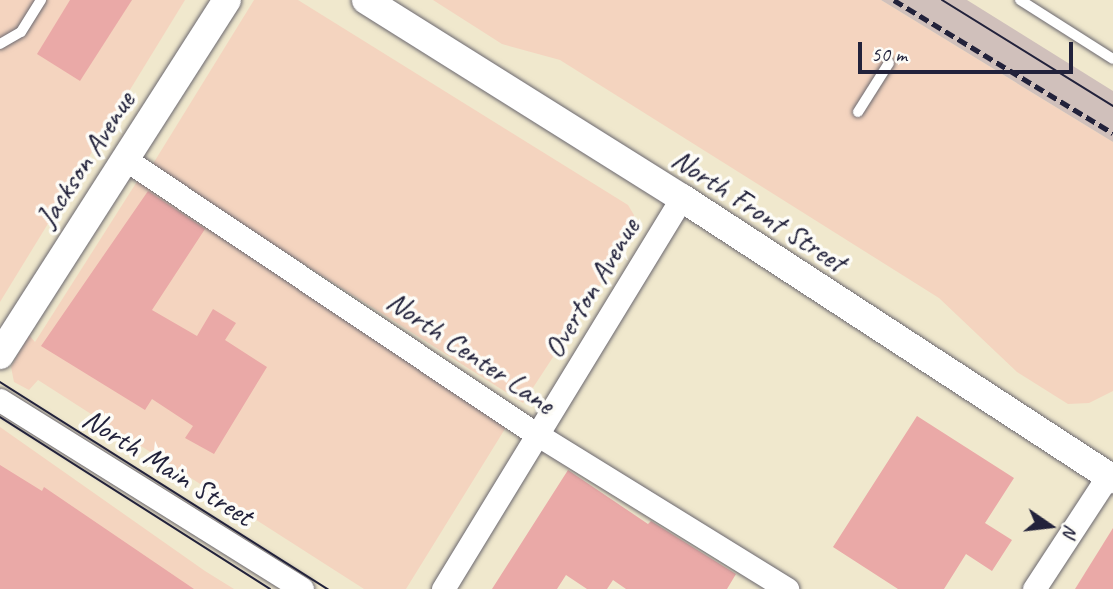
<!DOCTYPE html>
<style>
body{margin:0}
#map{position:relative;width:1113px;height:589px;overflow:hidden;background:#f0e8cd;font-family:Caveat,sans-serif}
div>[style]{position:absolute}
.built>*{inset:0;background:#f4d4bf}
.industrial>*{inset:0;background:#d0c0bb}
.building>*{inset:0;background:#eaa9a7}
.roads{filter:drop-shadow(0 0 2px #6a676e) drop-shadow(0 0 2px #6a676e)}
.service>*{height:10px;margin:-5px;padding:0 5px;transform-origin:5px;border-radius:5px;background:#fff}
.minor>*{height:23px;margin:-11.5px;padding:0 11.5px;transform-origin:11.5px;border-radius:11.5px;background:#fff}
.tertiary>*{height:28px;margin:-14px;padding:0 14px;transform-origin:14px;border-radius:14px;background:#fff}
.tram>*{height:2px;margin:-1px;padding:0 1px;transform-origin:1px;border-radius:1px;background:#22223b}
.rail>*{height:5px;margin-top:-2.5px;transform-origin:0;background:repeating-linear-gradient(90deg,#22223b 0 10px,transparent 0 15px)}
span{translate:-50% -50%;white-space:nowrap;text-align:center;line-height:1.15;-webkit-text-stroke:7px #fdfcf7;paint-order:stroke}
.street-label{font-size:30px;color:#22223b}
.north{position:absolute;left:1015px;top:491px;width:70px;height:70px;-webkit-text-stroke:5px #fdfcf7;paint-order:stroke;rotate:104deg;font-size:19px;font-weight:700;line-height:28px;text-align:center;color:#22223b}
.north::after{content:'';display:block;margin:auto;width:24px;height:32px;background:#22223b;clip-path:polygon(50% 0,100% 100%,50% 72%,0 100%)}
.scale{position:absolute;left:858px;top:42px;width:215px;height:32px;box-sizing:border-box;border:4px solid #22223b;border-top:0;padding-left:9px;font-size:21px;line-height:24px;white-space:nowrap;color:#22223b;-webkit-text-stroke:5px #fdfcf7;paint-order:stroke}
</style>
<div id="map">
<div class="built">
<div style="clip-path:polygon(0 0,185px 0,0 302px)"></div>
<div style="clip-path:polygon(254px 0,298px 0,628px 205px,634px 215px,631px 238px,523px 403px,151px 167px)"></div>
<div style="clip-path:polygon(433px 0,881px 0,1113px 142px,1113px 391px,1089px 403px,1068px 404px,1017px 372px,939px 298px,560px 60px,502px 44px)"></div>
<div style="clip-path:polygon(138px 180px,508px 424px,406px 589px,364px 589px,38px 380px,29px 390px,14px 382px,11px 367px,29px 335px,35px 342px)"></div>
<div style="clip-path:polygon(0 427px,205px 571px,234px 589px,0 589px)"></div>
</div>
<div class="industrial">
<div style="clip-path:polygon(881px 0,967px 0,1113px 91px,1113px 142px)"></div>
</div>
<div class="building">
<div style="clip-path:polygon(70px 0,132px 0,80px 81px,37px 54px)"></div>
<div style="clip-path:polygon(148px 191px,205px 229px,152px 310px,197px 336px,213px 309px,236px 323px,225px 340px,267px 367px,214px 454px,185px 438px,193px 426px,152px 399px,145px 410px,41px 346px)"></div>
<div style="clip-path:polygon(917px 416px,1014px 478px,985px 523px,1012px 540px,992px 571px,966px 554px,944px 589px,898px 589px,833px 547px)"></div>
<div style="clip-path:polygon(0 465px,42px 491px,44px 487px,194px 589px,0 589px)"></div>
<div style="clip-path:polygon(568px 470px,648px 524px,651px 521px,736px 574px,727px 589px,626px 589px,613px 580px,607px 589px,587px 589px,566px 575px,557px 589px,492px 589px)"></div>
<div style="clip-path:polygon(1113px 528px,1113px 589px,1075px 589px)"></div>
</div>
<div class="roads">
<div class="service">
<div style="left:1020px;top:0;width:110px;rotate:32.4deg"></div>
<div style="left:0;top:44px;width:24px;rotate:-30deg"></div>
<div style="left:21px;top:32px;width:38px;rotate:-58deg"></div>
<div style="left:858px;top:112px;width:58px;rotate:-57.7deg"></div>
</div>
<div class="minor">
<div style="left:125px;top:159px;width:497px;rotate:33.8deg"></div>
<div style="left:538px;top:435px;width:293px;rotate:31.7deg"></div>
<div style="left:0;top:400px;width:356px;rotate:32deg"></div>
<div style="left:443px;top:589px;width:458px;rotate:-58.6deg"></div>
<div style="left:1034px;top:589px;width:135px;rotate:-56.8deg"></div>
</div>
<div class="tertiary">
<div style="left:366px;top:0;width:373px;rotate:32.1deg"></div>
<div style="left:682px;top:198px;width:515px;rotate:33.1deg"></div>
<div style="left:0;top:355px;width:421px;rotate:-57.4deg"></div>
</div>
</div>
<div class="tram">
<div style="left:942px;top:0;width:201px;rotate:31.8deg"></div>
<div style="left:0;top:382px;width:388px;rotate:32.3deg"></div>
<div style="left:0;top:417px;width:320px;rotate:32.5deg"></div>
</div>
<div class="rail">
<div style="left:894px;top:0;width:256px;rotate:31.3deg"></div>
</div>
<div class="street-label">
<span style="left:85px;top:159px;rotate:-57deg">Jackson Avenue</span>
<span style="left:759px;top:210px;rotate:33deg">North Front Street</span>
<span style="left:591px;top:288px;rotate:-59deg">Overton Avenue</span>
<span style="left:471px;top:352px;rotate:34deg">North Center Lane</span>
<span style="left:168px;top:467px;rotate:32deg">North Main Street</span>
</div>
<div class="north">N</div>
<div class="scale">50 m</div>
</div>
